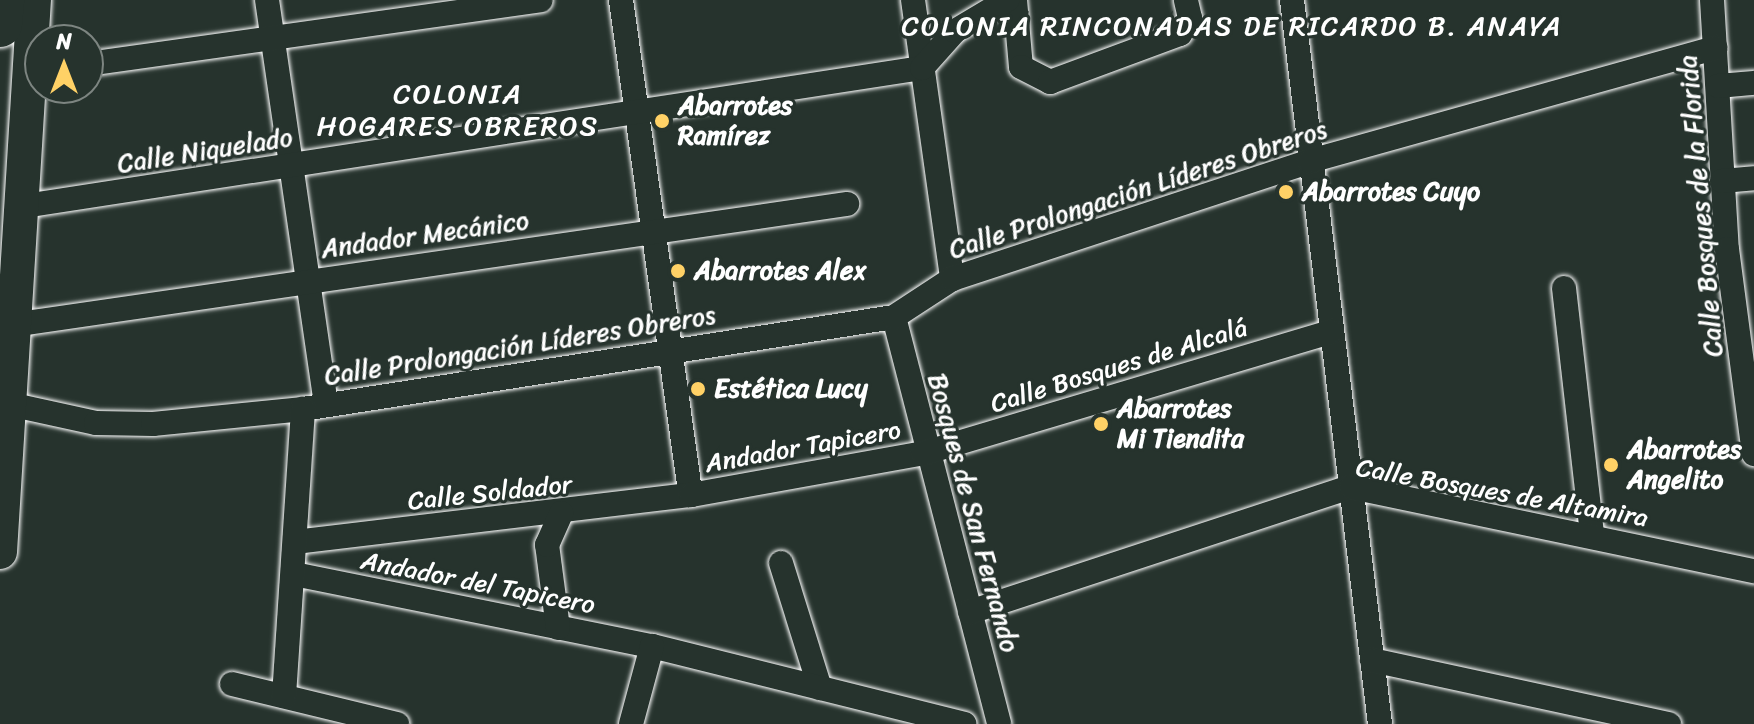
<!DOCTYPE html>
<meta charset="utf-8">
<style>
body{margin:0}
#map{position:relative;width:1754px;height:724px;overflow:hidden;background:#26332d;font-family:Sriracha,sans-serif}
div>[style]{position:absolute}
.roads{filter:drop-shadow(0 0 2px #fff) drop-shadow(0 0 2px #fff)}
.street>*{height:24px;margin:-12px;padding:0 12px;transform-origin:12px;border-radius:12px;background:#26332d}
.secondary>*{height:34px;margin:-17px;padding:0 17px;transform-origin:17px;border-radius:17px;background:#26332d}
.highway>*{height:44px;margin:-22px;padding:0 22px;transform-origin:22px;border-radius:22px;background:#26332d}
.dots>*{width:22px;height:22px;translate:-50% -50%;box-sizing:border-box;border:4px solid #26332d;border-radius:50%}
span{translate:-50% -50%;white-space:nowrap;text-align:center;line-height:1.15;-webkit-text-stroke:6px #26332d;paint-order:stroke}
.poi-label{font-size:26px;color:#fff;font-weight:700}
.left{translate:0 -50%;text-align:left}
.street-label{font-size:26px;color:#fff}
.neighbourhood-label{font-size:28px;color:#fff;letter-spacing:2px}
.north{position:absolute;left:24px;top:24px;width:80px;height:80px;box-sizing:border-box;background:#26332d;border:2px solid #7d8581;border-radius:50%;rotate:0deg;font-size:22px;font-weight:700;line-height:32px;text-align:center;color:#fff}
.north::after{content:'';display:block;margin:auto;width:28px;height:36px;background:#ffd166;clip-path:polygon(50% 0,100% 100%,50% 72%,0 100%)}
</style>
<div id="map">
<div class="roads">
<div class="street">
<div style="left:267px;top:0;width:408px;rotate:81.7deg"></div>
<div style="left:621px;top:0;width:500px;rotate:82deg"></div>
<div style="left:913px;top:0;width:282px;rotate:82deg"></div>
<div style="left:1015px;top:0;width:67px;rotate:84.9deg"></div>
<div style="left:1021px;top:67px;width:33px;rotate:27deg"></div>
<div style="left:1050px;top:82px;width:139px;rotate:-20.3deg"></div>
<div style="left:1180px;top:34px;width:19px;rotate:-58deg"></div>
<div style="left:1190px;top:18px;width:18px;rotate:-103deg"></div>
<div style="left:1292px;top:0;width:729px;rotate:83.07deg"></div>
<div style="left:1712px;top:0;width:249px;rotate:86.6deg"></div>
<div style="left:1727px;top:249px;width:207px;rotate:82.5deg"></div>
<div style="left:88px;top:64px;width:457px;rotate:-8deg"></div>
<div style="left:1718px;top:86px;width:36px;rotate:-5deg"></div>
<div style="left:1722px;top:181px;width:32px;rotate:-5deg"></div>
<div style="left:18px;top:207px;width:915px;rotate:-8.74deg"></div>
<div style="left:922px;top:68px;width:50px;rotate:-48.3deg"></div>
<div style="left:955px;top:31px;width:61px;rotate:-30.8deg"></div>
<div style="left:1564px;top:288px;width:249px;rotate:83.5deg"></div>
<div style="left:894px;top:317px;width:420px;rotate:75.5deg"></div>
<div style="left:12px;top:325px;width:844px;rotate:-8.25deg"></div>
<div style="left:9px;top:404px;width:89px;rotate:12.3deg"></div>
<div style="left:96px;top:423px;width:57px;rotate:1deg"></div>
<div style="left:153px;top:424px;width:151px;rotate:-5.7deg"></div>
<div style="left:303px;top:409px;width:598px;rotate:-8.85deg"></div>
<div style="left:894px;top:317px;width:69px;rotate:-33.2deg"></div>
<div style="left:952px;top:279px;width:377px;rotate:-18.2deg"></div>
<div style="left:1310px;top:161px;width:421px;rotate:-15.6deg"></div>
<div style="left:295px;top:542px;width:399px;rotate:-6.8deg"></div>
<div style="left:691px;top:495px;width:237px;rotate:-10.2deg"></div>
<div style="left:924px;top:453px;width:425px;rotate:-16.6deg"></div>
<div style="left:781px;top:563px;width:131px;rotate:72.7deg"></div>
<div style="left:294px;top:574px;width:365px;rotate:11.4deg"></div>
<div style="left:652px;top:646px;width:322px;rotate:14deg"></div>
<div style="left:970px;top:612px;width:401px;rotate:-18.2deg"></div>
<div style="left:1351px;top:487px;width:412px;rotate:11.8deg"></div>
<div style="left:558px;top:628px;width:84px;rotate:-97.5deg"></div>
<div style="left:547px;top:545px;width:35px;rotate:-66deg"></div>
<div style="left:1372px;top:660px;width:304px;rotate:12.2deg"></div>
<div style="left:232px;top:684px;width:170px;rotate:13.6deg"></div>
<div style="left:284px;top:696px;width:288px;rotate:-86.2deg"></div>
<div style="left:631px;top:724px;width:81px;rotate:-74.9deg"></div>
</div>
<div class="secondary">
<div style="left:0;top:552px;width:553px;rotate:-86.48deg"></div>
</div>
<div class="highway">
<div style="left:0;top:25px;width:25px;rotate:-85deg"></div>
</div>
</div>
<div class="dots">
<div style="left:662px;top:121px;background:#ffd166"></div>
<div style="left:1286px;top:192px;background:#ffd166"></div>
<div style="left:678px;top:271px;background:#ffd166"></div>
<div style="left:698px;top:389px;background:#ffd166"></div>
<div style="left:1101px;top:424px;background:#ffd166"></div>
<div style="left:1611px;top:465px;background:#ffd166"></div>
</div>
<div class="poi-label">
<span class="left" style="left:678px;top:121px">Abarrotes<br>Ramírez</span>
<span class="left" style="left:1302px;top:192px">Abarrotes Cuyo</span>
<span class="left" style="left:694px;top:271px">Abarrotes Alex</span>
<span class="left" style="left:714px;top:389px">Estética Lucy</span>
<span class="left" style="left:1117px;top:424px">Abarrotes<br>Mi Tiendita</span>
<span class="left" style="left:1627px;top:465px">Abarrotes<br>Angelito</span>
</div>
<div class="street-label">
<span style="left:205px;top:151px;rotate:-9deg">Calle Niquelado</span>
<span style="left:1138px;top:190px;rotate:-18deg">Calle Prolongación Líderes Obreros</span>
<span style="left:1701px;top:206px;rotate:-95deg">Calle Bosques de la Florida</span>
<span style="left:425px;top:235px;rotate:-8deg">Andador Mecánico</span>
<span style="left:520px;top:346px;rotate:-9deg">Calle Prolongación Líderes Obreros</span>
<span style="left:1119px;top:366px;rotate:-17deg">Calle Bosques de Alcalá</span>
<span style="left:803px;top:447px;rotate:-10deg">Andador Tapicero</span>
<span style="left:490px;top:493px;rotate:-6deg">Calle Soldador</span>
<span style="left:1502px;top:493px;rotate:10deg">Calle Bosques de Altamira</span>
<span style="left:973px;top:513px;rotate:75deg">Bosques de San Fernando</span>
<span style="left:478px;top:583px;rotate:11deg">Andador del Tapicero</span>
</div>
<div class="neighbourhood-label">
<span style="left:1232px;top:26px">COLONIA RINCONADAS DE RICARDO B. ANAYA</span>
<span style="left:458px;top:110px">COLONIA<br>HOGARES OBREROS</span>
</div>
<div class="north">N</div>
</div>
